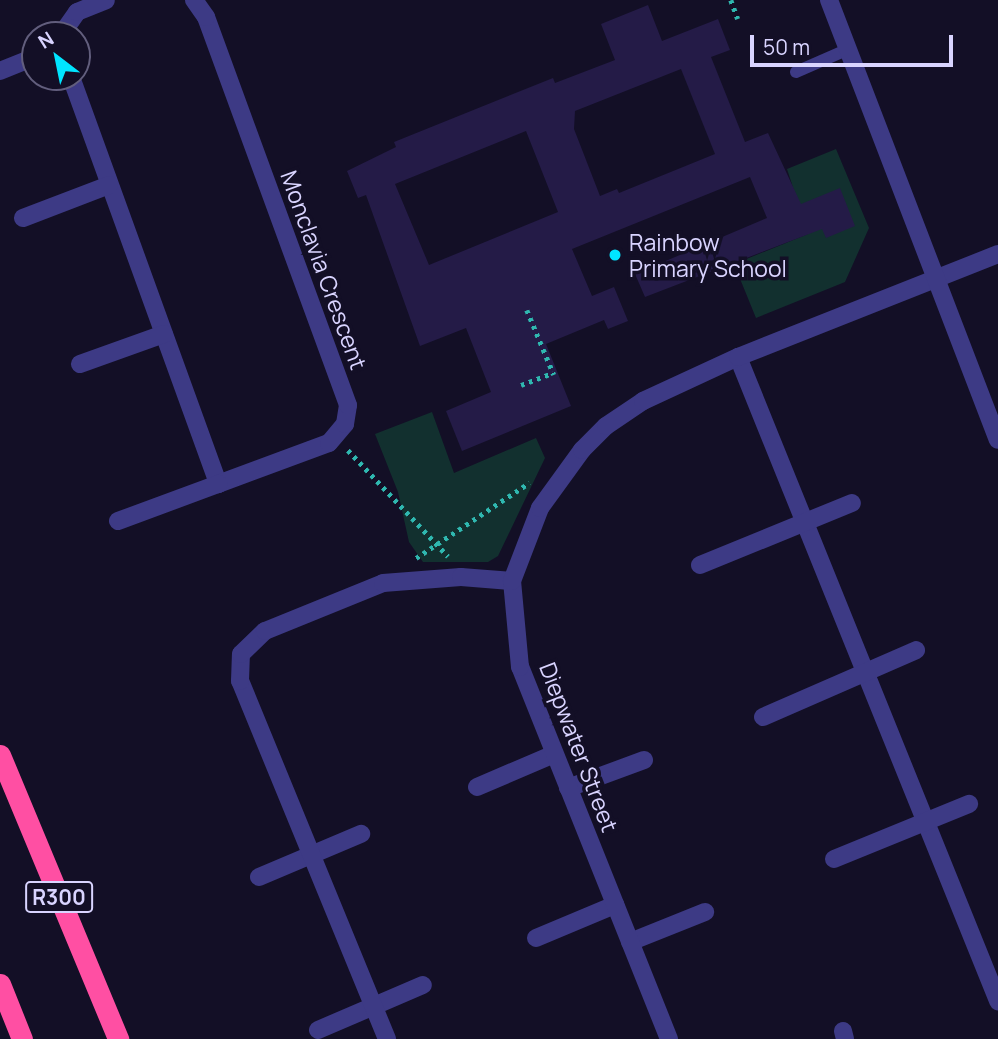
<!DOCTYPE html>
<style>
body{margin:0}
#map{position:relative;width:998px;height:1039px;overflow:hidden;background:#130f26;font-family:Manrope,sans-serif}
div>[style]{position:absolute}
.green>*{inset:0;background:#12302f}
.building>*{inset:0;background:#241b47}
.path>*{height:4.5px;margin-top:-2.25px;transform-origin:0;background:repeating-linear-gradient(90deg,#2fb8b0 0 3.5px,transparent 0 8.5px)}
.service>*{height:12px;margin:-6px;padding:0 6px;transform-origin:6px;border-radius:6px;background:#3d3a85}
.minor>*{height:18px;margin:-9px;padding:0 9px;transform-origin:9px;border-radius:9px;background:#3d3a85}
.tertiary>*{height:18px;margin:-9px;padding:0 9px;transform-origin:9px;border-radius:9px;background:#3d3a85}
.motorway>*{height:21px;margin:-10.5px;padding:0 10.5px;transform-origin:10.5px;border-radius:10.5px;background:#ff4fa3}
.dots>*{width:19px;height:19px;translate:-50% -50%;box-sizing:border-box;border:4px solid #130f26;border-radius:50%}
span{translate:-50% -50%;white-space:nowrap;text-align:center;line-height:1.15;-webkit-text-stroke:7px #130f26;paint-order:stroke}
.shield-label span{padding:2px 5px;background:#130f26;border:2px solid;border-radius:5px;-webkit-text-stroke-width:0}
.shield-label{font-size:21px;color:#d9d4ff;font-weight:700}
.poi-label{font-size:23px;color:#d9d4ff}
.left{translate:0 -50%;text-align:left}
.street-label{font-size:23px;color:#d9d4ff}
.north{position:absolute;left:21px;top:21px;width:70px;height:70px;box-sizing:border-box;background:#130f26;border:2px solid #625e7d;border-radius:50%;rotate:328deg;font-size:19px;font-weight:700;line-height:28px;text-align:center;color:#d9d4ff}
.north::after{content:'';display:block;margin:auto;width:24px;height:32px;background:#00e5ff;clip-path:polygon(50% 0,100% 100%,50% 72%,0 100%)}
.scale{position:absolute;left:750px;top:35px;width:203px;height:32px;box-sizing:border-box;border:4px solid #d9d4ff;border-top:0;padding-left:9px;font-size:21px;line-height:24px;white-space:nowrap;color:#d9d4ff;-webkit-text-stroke:5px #130f26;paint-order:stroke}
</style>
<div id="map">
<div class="green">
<div style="clip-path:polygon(836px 149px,869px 228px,845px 282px,756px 318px,734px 264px,808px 234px,787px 169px)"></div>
<div style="clip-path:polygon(432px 412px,454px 473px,536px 438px,545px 458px,498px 556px,488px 562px,423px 562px,409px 542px,398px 492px,375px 434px)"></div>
</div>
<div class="building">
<div style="clip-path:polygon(evenodd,648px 5px,662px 41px,718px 19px,730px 50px,711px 57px,745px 142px,768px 133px,801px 204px,840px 188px,855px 226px,826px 238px,822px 229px,645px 297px,635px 274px,767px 218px,750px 177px,572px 249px,592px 296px,614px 287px,628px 321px,608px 329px,604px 320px,546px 344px,571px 406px,462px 451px,446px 411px,491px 392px,466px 328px,420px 346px,366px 195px,358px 198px,347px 171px,396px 147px,394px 142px,553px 78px,555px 83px,615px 60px,601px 24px,648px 5px,681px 69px,715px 154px,619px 193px,617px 189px,600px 196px,574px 129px,575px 111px,681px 69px,648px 5px,526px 131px,558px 212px,429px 265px,395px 184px,526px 131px)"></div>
</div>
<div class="path">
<div style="left:731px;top:0;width:20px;rotate:70deg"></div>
<div style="left:527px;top:310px;width:70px;rotate:67.4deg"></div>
<div style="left:521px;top:385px;width:34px;rotate:-21deg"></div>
<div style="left:348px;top:450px;width:146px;rotate:46.7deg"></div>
<div style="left:416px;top:558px;width:136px;rotate:-33.6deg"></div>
</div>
<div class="service">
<div style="left:796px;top:72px;width:55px;rotate:-23.7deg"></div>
</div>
<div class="minor">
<div style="left:61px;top:35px;width:28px;rotate:-55deg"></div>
<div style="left:77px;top:12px;width:31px;rotate:-22deg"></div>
<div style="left:0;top:71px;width:38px;rotate:-22deg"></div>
<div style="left:71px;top:77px;width:433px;rotate:70.1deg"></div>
<div style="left:218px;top:484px;width:118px;rotate:-20.3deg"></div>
<div style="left:329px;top:443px;width:25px;rotate:-50deg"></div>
<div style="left:345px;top:424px;width:19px;rotate:-81deg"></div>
<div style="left:348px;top:405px;width:413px;rotate:-110.1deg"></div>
<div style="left:206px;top:17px;width:21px;rotate:-125deg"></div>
<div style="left:23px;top:218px;width:92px;rotate:-21deg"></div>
<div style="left:738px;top:357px;width:695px;rotate:68.01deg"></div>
<div style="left:80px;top:364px;width:89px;rotate:-19.7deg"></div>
<div style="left:118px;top:521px;width:107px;rotate:-20.3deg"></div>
<div style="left:700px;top:565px;width:164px;rotate:-22.2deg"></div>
<div style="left:763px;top:717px;width:167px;rotate:-23.6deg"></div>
<div style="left:477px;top:787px;width:84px;rotate:-23.2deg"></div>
<div style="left:568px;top:788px;width:81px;rotate:-20.2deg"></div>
<div style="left:834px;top:859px;width:146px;rotate:-22.2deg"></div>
<div style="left:259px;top:877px;width:111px;rotate:-22.9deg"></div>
<div style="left:536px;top:938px;width:86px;rotate:-22.7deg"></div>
<div style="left:630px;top:942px;width:81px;rotate:-21.8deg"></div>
<div style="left:318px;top:1030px;width:114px;rotate:-23.2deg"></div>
<div style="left:843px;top:1031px;width:8px;rotate:76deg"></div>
<div style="left:387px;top:1039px;width:387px;rotate:-112.3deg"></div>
<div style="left:240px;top:681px;width:27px;rotate:-88deg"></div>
<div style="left:241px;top:654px;width:33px;rotate:-44deg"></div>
<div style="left:265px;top:631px;width:127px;rotate:-22.1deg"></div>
<div style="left:383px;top:583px;width:78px;rotate:-4.4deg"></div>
<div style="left:461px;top:577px;width:51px;rotate:4.5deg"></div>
<div style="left:669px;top:1039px;width:401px;rotate:-111.8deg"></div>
<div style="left:520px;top:667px;width:86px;rotate:-95.3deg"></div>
<div style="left:512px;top:581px;width:78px;rotate:-69deg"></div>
<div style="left:540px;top:508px;width:72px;rotate:-54.1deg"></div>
<div style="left:582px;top:450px;width:34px;rotate:-45deg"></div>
<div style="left:606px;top:426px;width:45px;rotate:-34deg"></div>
<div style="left:643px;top:401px;width:105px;rotate:-24.9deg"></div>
<div style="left:738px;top:357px;width:280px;rotate:-21.6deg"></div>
</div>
<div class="tertiary">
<div style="left:829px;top:0;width:471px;rotate:69deg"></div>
</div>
<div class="motorway">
<div style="left:0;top:755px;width:308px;rotate:67.4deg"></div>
<div style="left:0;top:984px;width:59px;rotate:68.2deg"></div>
</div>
<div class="dots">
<div style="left:615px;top:255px;background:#00e5ff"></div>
</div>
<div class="shield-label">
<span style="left:59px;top:897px">R300</span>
</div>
<div class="poi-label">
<span class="left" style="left:629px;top:255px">Rainbow<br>Primary School</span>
</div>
<div class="street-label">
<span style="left:324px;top:270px;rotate:70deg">Monclavia Crescent</span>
<span style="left:579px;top:747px;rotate:69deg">Diepwater Street</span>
</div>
<div class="north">N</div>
<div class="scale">50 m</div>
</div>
